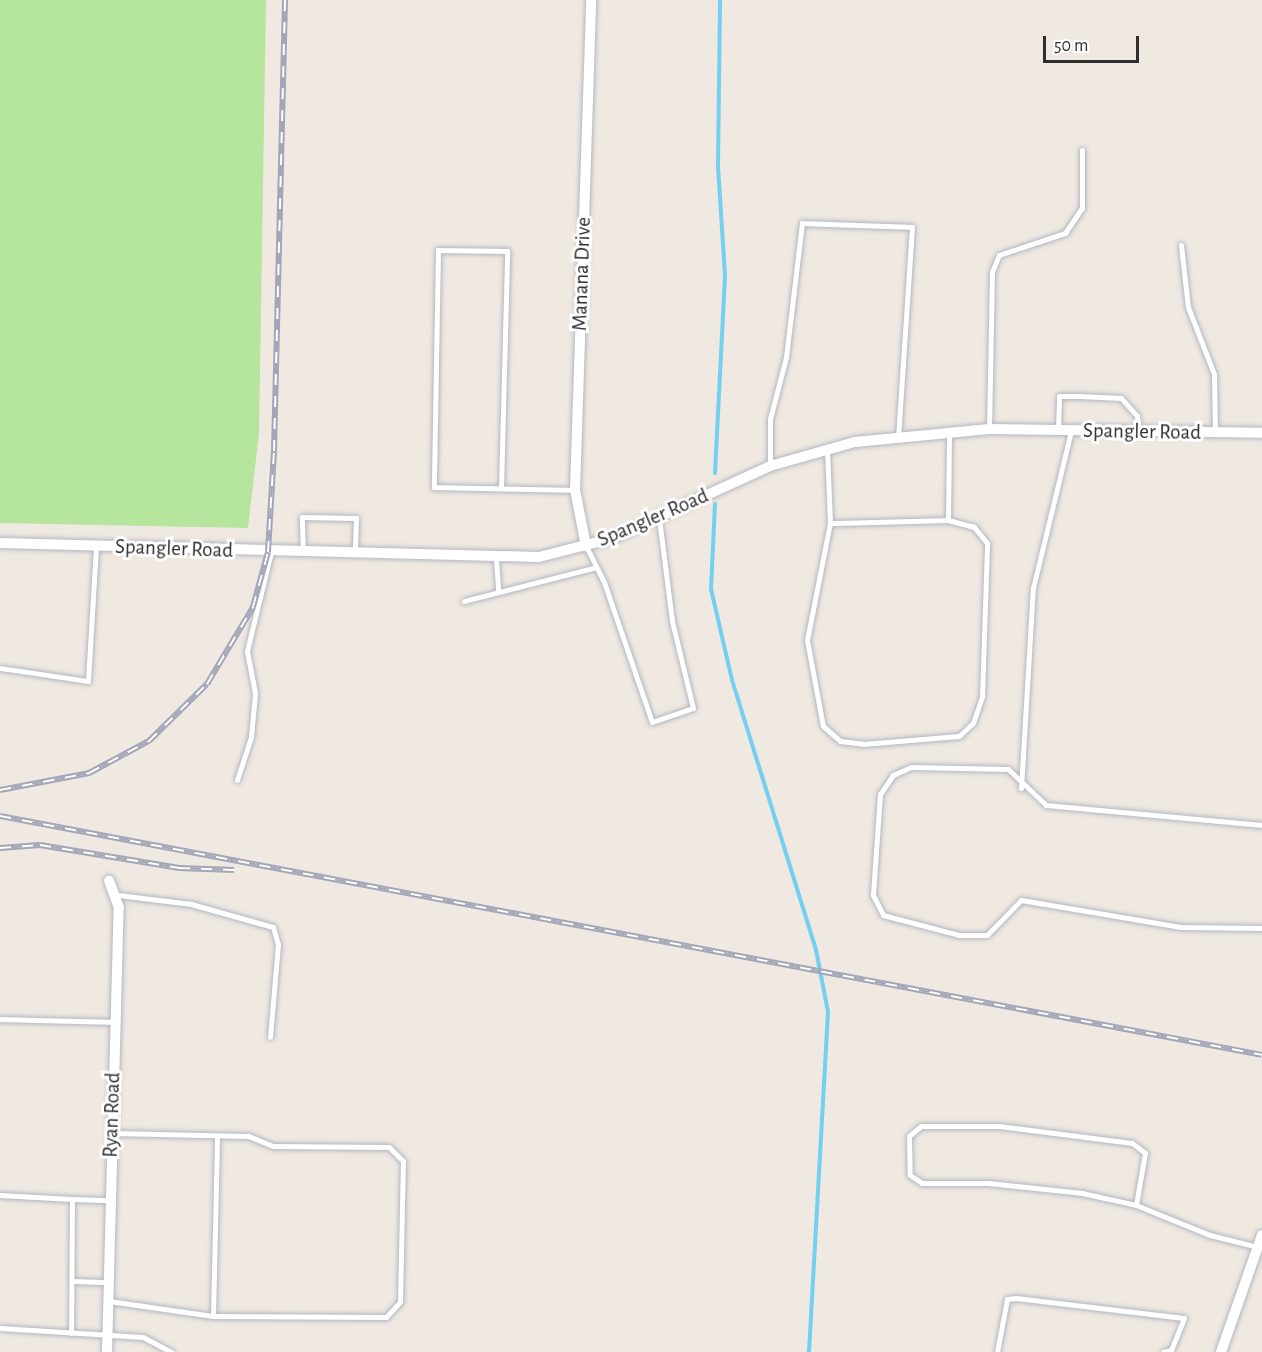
<!DOCTYPE html>
<style>
body{margin:0}
#map{position:relative;width:1262px;height:1352px;overflow:hidden;background:#efe9e1;font-family:"Alegreya Sans",sans-serif}
div>[style]{position:absolute}
.green>*{inset:0;background:#b6e59e}
.stream>*{height:4px;margin:-2px;padding:0 2px;transform-origin:2px;border-radius:2px;background:#75cff0}
.roads{filter:drop-shadow(0 0 2px #b4b7c1) drop-shadow(0 0 2px #b4b7c1)}
.service>*{height:5px;margin:-2.5px;padding:0 2.5px;transform-origin:2.5px;border-radius:2.5px;background:#fff}
.minor>*{height:10px;margin:-5px;padding:0 5px;transform-origin:5px;border-radius:5px;background:#fff}
.rail>*{height:6px;margin-top:-3px;transform-origin:0;background:repeating-linear-gradient(90deg,#fff 0 11px,#a3a6b8 0 22px);box-sizing:border-box;border-block:2px solid #a3a6b8}
span{translate:-50% -50%;white-space:nowrap;text-align:center;line-height:1.15;-webkit-text-stroke:6px #fff;paint-order:stroke}
.street-label{font-size:21px;color:#2e2e2e}
.scale{position:absolute;left:1043px;top:36px;width:96px;height:27px;box-sizing:border-box;border:3px solid #2e2e2e;border-top:0;padding-left:8px;font-size:18px;line-height:21px;white-space:nowrap;color:#2e2e2e;-webkit-text-stroke:4px #fff;paint-order:stroke}
</style>
<div id="map">
<div class="green">
<div style="clip-path:polygon(0 0,266px 0,259px 433px,248px 528px,0 523px)"></div>
</div>
<div class="stream">
<div style="left:715px;top:473px;width:198px;rotate:-87.1deg"></div>
<div style="left:725px;top:275px;width:109px;rotate:-93.7deg"></div>
<div style="left:718px;top:166px;width:166px;rotate:-89.3deg"></div>
<div style="left:715px;top:504px;width:85px;rotate:92.7deg"></div>
<div style="left:711px;top:589px;width:93px;rotate:77deg"></div>
<div style="left:732px;top:680px;width:283px;rotate:72.7deg"></div>
<div style="left:816px;top:950px;width:63px;rotate:79deg"></div>
<div style="left:828px;top:1012px;width:341px;rotate:93.2deg"></div>
</div>
<div class="roads">
<div class="service">
<div style="left:1181px;top:245px;width:62px;rotate:83.6deg"></div>
<div style="left:1188px;top:307px;width:72px;rotate:68.8deg"></div>
<div style="left:1214px;top:374px;width:59px;rotate:89deg"></div>
<div style="left:989px;top:429px;width:157px;rotate:-88.9deg"></div>
<div style="left:992px;top:272px;width:18px;rotate:-68deg"></div>
<div style="left:999px;top:255px;width:70px;rotate:-18.4deg"></div>
<div style="left:1065px;top:233px;width:30px;rotate:-56deg"></div>
<div style="left:1082px;top:208px;width:58px;rotate:-90deg"></div>
<div style="left:1058px;top:429px;width:33px;rotate:-88deg"></div>
<div style="left:1059px;top:396px;width:20px"></div>
<div style="left:1079px;top:396px;width:42px;rotate:2.7deg"></div>
<div style="left:1121px;top:398px;width:24px;rotate:48deg"></div>
<div style="left:1137px;top:416px;width:15px;rotate:86deg"></div>
<div style="left:827px;top:449px;width:74px;rotate:87.7deg"></div>
<div style="left:830px;top:523px;width:119px;rotate:101.1deg"></div>
<div style="left:807px;top:640px;width:87px;rotate:79.5deg"></div>
<div style="left:823px;top:726px;width:23px;rotate:41deg"></div>
<div style="left:840px;top:741px;width:23px;rotate:7deg"></div>
<div style="left:863px;top:744px;width:96px;rotate:-4.8deg"></div>
<div style="left:959px;top:736px;width:19px;rotate:-43deg"></div>
<div style="left:973px;top:723px;width:28px;rotate:-71deg"></div>
<div style="left:982px;top:697px;width:154px;rotate:-88.1deg"></div>
<div style="left:987px;top:543px;width:21px;rotate:-129deg"></div>
<div style="left:974px;top:527px;width:27px;rotate:-165deg"></div>
<div style="left:948px;top:520px;width:118px;rotate:178.5deg"></div>
<div style="left:770px;top:466px;width:47px;rotate:-90deg"></div>
<div style="left:770px;top:419px;width:64px;rotate:-75.5deg"></div>
<div style="left:786px;top:357px;width:135px;rotate:-83.2deg"></div>
<div style="left:802px;top:223px;width:110px;rotate:2.1deg"></div>
<div style="left:912px;top:227px;width:209px;rotate:93.8deg"></div>
<div style="left:501px;top:488px;width:237px;rotate:-88.5deg"></div>
<div style="left:507px;top:251px;width:69px;rotate:-179.2deg"></div>
<div style="left:438px;top:250px;width:237px;rotate:91deg"></div>
<div style="left:434px;top:487px;width:141px;rotate:1.2deg"></div>
<div style="left:948px;top:520px;width:88px;rotate:-89.3deg"></div>
<div style="left:586px;top:546px;width:40px;rotate:63.4deg"></div>
<div style="left:604px;top:582px;width:148px;rotate:71.1deg"></div>
<div style="left:652px;top:722px;width:43px;rotate:-18.9deg"></div>
<div style="left:693px;top:708px;width:89px;rotate:-103.6deg"></div>
<div style="left:672px;top:621px;width:104px;rotate:-97.2deg"></div>
<div style="left:303px;top:552px;width:35px;rotate:-92deg"></div>
<div style="left:302px;top:517px;width:54px;rotate:1.1deg"></div>
<div style="left:356px;top:518px;width:34px;rotate:92deg"></div>
<div style="left:496px;top:559px;width:32px;rotate:86deg"></div>
<div style="left:464px;top:601px;width:136px;rotate:-14.4deg"></div>
<div style="left:0;top:668px;width:89px;rotate:8.4deg"></div>
<div style="left:88px;top:681px;width:135px;rotate:-86.6deg"></div>
<div style="left:237px;top:780px;width:45px;rotate:-72deg"></div>
<div style="left:251px;top:737px;width:44px;rotate:-84.8deg"></div>
<div style="left:255px;top:693px;width:43px;rotate:-100.8deg"></div>
<div style="left:247px;top:651px;width:102px;rotate:-76.4deg"></div>
<div style="left:1021px;top:788px;width:200px;rotate:-86.6deg"></div>
<div style="left:1033px;top:588px;width:162px;rotate:-76.4deg"></div>
<div style="left:1262px;top:825px;width:217px;rotate:-174.7deg"></div>
<div style="left:1046px;top:805px;width:52px;rotate:-136.5deg"></div>
<div style="left:1008px;top:769px;width:97px;rotate:-178.8deg"></div>
<div style="left:911px;top:767px;width:20px;rotate:156deg"></div>
<div style="left:893px;top:775px;width:23px;rotate:124deg"></div>
<div style="left:880px;top:794px;width:101px;rotate:94deg"></div>
<div style="left:873px;top:895px;width:22px;rotate:63deg"></div>
<div style="left:883px;top:915px;width:79px;rotate:14.7deg"></div>
<div style="left:959px;top:935px;width:28px"></div>
<div style="left:987px;top:935px;width:49px;rotate:-45.8deg"></div>
<div style="left:1021px;top:900px;width:162px;rotate:9.6deg"></div>
<div style="left:1181px;top:927px;width:81px;rotate:0.7deg"></div>
<div style="left:118px;top:895px;width:74px;rotate:7deg"></div>
<div style="left:191px;top:904px;width:85px;rotate:15.7deg"></div>
<div style="left:273px;top:927px;width:18px;rotate:74deg"></div>
<div style="left:278px;top:944px;width:93px;rotate:94.9deg"></div>
<div style="left:0;top:1019px;width:115px;rotate:1.5deg"></div>
<div style="left:0;top:1195px;width:72px;rotate:3.2deg"></div>
<div style="left:72px;top:1199px;width:134px;rotate:90.4deg"></div>
<div style="left:72px;top:1199px;width:37px;rotate:2deg"></div>
<div style="left:1136px;top:1205px;width:53px;rotate:-80.2deg"></div>
<div style="left:1145px;top:1153px;width:16px;rotate:-142deg"></div>
<div style="left:1132px;top:1143px;width:134px;rotate:-172.7deg"></div>
<div style="left:999px;top:1126px;width:78px;rotate:180deg"></div>
<div style="left:921px;top:1126px;width:16px;rotate:140deg"></div>
<div style="left:909px;top:1136px;width:39px;rotate:89deg"></div>
<div style="left:910px;top:1175px;width:14px;rotate:34deg"></div>
<div style="left:922px;top:1183px;width:66px"></div>
<div style="left:988px;top:1183px;width:95px;rotate:6.1deg"></div>
<div style="left:1082px;top:1193px;width:55px;rotate:12.5deg"></div>
<div style="left:1136px;top:1205px;width:80px;rotate:22.1deg"></div>
<div style="left:1210px;top:1235px;width:49px;rotate:14deg"></div>
<div style="left:72px;top:1281px;width:36px;rotate:2deg"></div>
<div style="left:109px;top:1301px;width:105px;rotate:8.2deg"></div>
<div style="left:213px;top:1316px;width:173px;rotate:0.3deg"></div>
<div style="left:386px;top:1317px;width:21px;rotate:-47deg"></div>
<div style="left:400px;top:1302px;width:141px;rotate:-88.8deg"></div>
<div style="left:403px;top:1161px;width:20px;rotate:-135deg"></div>
<div style="left:389px;top:1147px;width:116px;rotate:-179.5deg"></div>
<div style="left:273px;top:1146px;width:27px;rotate:-158deg"></div>
<div style="left:248px;top:1136px;width:135px;rotate:-178.7deg"></div>
<div style="left:213px;top:1316px;width:180px;rotate:-88.7deg"></div>
<div style="left:0;top:1328px;width:143px;rotate:3.6deg"></div>
<div style="left:143px;top:1337px;width:32px;rotate:28deg"></div>
<div style="left:997px;top:1352px;width:54px;rotate:-79.3deg"></div>
<div style="left:1007px;top:1299px;width:9px;rotate:-6deg"></div>
<div style="left:1016px;top:1298px;width:169px;rotate:6.8deg"></div>
<div style="left:1184px;top:1318px;width:35px;rotate:112deg"></div>
<div style="left:1171px;top:1350px;width:8px;rotate:166deg"></div>
</div>
<div class="minor">
<div style="left:0;top:543px;width:539px;rotate:1.49deg"></div>
<div style="left:539px;top:557px;width:76px;rotate:-14.4deg"></div>
<div style="left:613px;top:538px;width:173px;rotate:-24.6deg"></div>
<div style="left:770px;top:466px;width:88px;rotate:-15.8deg"></div>
<div style="left:855px;top:442px;width:135px;rotate:-5.5deg"></div>
<div style="left:989px;top:429px;width:273px;rotate:0.8deg"></div>
<div style="left:586px;top:546px;width:57px;rotate:-101.1deg"></div>
<div style="left:575px;top:490px;width:490px;rotate:-88.1deg"></div>
<div style="left:107px;top:1352px;width:444px;rotate:-88.5deg"></div>
<div style="left:119px;top:908px;width:29px;rotate:-110deg"></div>
<div style="left:1221px;top:1352px;width:124px;rotate:-70.7deg"></div>
</div>
</div>
<div class="rail">
<div style="left:0;top:790px;width:91px;rotate:-10.8deg"></div>
<div style="left:89px;top:773px;width:68px;rotate:-28.1deg"></div>
<div style="left:149px;top:741px;width:81px;rotate:-44.5deg"></div>
<div style="left:207px;top:684px;width:90px;rotate:-59.1deg"></div>
<div style="left:253px;top:607px;width:57px;rotate:-74.7deg"></div>
<div style="left:268px;top:552px;width:101px;rotate:-86.6deg"></div>
<div style="left:274px;top:451px;width:451px;rotate:-88.6deg"></div>
<div style="left:0;top:816px;width:1284px;rotate:10.72deg"></div>
<div style="left:0;top:848px;width:40px;rotate:-4.3deg"></div>
<div style="left:40px;top:845px;width:141px;rotate:9.4deg"></div>
<div style="left:179px;top:868px;width:55px;rotate:2.1deg"></div>
</div>
<div class="street-label">
<span style="left:582px;top:274px;rotate:-88deg">Manana Drive</span>
<span style="left:1142px;top:432px;rotate:1deg">Spangler Road</span>
<span style="left:653px;top:518px;rotate:-23deg">Spangler Road</span>
<span style="left:174px;top:549px;rotate:2deg">Spangler Road</span>
<span style="left:112px;top:1115px;rotate:-88deg">Ryan Road</span>
</div>
<div class="scale">50 m</div>
</div>
